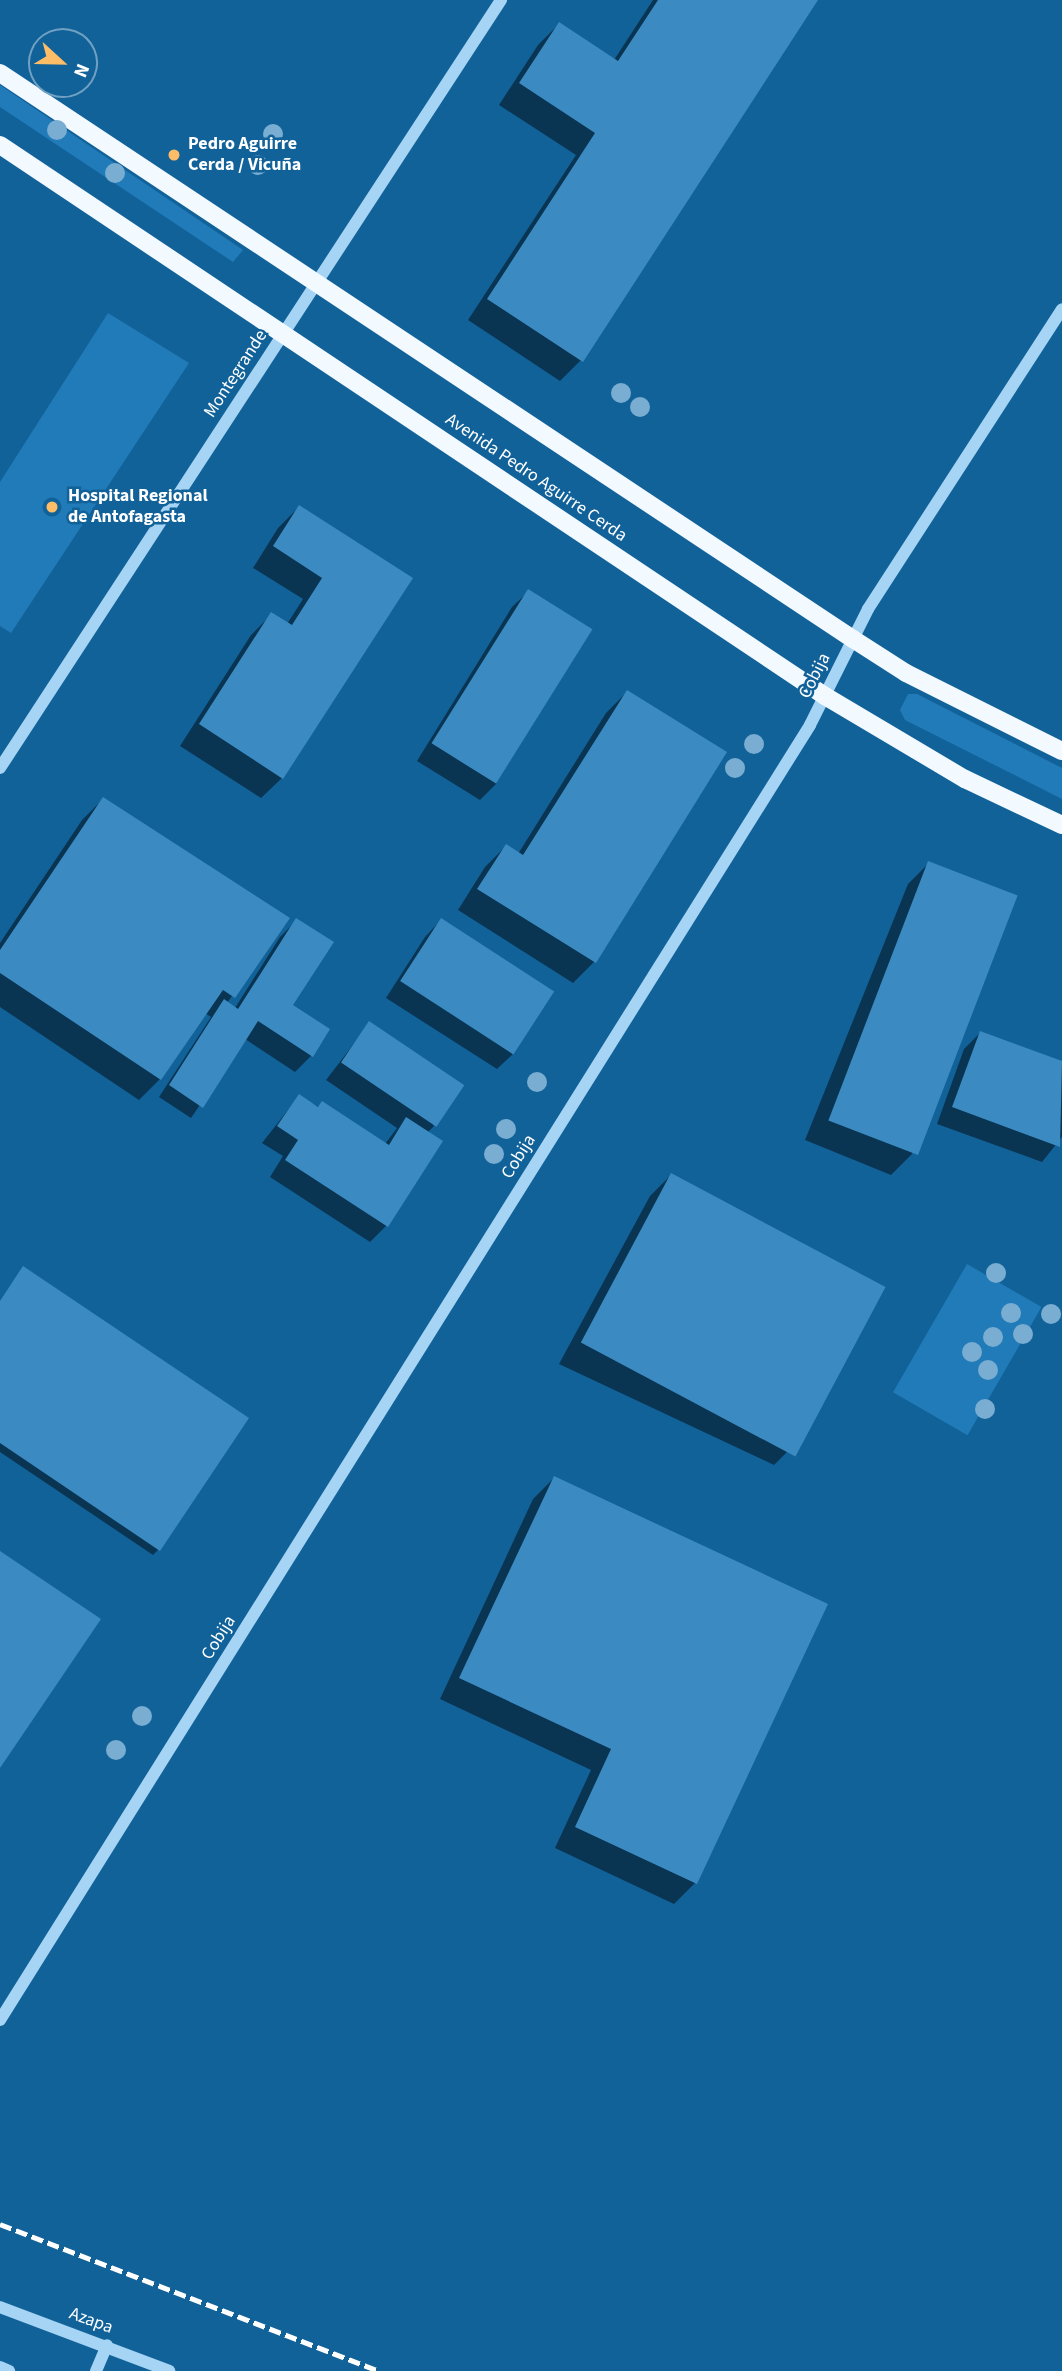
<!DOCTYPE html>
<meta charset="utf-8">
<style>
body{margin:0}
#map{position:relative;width:1062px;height:2371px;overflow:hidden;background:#12629a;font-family:"Source Sans 3",sans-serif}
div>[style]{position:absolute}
.green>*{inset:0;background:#207bb8;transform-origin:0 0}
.shadow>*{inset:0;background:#0007}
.building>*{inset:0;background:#3b8bc2;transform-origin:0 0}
.minor>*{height:12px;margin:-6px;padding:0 6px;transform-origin:6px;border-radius:6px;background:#a5d4f4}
.major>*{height:18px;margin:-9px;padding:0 9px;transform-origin:9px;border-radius:9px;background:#f2f9ff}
.rail>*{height:5px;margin-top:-2.5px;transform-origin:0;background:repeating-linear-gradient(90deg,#fff 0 12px,transparent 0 17px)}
.trees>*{width:20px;height:20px;margin:-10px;border-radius:50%;background:#79add1}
.dots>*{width:19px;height:19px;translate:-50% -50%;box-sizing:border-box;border:4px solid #12629a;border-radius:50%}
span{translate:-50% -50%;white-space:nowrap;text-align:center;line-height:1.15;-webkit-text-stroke:5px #12629a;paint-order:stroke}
.poi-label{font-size:18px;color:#fff;font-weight:700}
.left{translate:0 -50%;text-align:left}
.street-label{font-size:18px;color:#fff}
.north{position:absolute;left:28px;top:28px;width:70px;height:70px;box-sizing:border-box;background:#12629a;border:2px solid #71a1c2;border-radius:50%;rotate:112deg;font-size:19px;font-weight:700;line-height:28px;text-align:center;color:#fff}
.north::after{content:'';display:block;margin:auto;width:24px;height:32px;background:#ffbd68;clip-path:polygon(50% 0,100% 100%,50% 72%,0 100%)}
</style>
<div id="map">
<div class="green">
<div style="clip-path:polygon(0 85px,97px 151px,243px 250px,233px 262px,0 107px)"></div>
<div style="clip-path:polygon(108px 313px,189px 363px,11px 633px,0 626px,0 482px)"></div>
<div style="clip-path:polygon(908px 694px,917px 694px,1062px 768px,1062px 799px,905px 720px,900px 710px)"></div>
<div style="left:967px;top:1264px;width:86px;height:148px;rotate:30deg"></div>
</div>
<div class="shadow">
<div style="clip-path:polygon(653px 0,816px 0,581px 360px,560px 381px,468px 320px,576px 155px,499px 105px,538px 45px,559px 24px,614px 60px)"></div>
<div style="clip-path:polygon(299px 507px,411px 578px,282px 778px,261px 798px,180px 746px,251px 635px,272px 614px,287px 624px,303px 599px,253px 568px,278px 528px)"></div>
<div style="clip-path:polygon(529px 591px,496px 784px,480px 800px,417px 761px,512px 607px)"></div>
<div style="clip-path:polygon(627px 692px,594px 962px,573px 983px,458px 910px,485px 867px,506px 846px,518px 854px,606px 713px)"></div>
<div style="clip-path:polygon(103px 799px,287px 919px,227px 1003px,235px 1008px,280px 937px,297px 920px,290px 1006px,311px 1056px,295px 1072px,245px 1039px,191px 1118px,159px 1097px,211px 1017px,205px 1013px,160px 1079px,139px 1100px,0 1007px,0 943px,82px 820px)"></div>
<div style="clip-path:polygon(929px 863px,912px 1154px,891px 1175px,805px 1140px,908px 884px)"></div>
<div style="clip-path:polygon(441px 920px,514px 1053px,497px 1069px,386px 998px,425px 937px)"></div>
<div style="clip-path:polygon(369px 1024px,434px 1126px,427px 1133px,441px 1142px,386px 1226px,370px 1242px,270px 1177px,283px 1156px,262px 1143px,299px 1096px,385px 1144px,397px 1128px,326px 1080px)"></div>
<div style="clip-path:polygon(980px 1033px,1062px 1063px,1062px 1137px,1042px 1162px,937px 1124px,964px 1049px)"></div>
<div style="clip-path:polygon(671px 1175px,795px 1444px,774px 1465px,559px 1364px,650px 1196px)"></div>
<div style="clip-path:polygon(0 1301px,158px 1550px,153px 1555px,0 1452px)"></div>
<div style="clip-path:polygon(554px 1478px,695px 1883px,674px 1904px,555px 1848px,591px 1770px,440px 1699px,533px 1499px)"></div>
</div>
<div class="building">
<div style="clip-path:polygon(658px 0,818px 0,583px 362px,487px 299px,595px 133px,519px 83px,559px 22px,618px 61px)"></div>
<div style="clip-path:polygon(299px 505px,413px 578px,283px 779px,199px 724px,271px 612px,292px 625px,322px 578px,273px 546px)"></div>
<div style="left:528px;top:589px;width:76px;height:182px;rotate:32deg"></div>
<div style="clip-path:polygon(627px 690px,727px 752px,596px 963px,477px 889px,506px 844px,523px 855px)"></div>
<div style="clip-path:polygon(103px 797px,290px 918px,235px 998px,223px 990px,161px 1080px,0 973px,0 950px)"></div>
<div style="left:928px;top:861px;width:96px;height:278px;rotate:21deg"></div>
<div style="clip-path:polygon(296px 918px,334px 942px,293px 1005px,330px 1029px,313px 1057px,258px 1021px,203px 1108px,169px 1085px,224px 999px,238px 1009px)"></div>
<div style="left:441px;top:918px;width:135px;height:75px;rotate:33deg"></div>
<div style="left:369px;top:1021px;width:115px;height:50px;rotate:34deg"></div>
<div style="clip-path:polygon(980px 1031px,1062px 1061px,1060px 1147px,952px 1107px)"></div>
<div style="clip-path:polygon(299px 1094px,318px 1107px,322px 1101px,389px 1145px,406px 1117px,443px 1141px,388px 1227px,285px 1160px,298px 1140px,277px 1126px)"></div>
<div style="left:671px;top:1173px;width:243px;height:192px;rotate:28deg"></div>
<div style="clip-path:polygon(23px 1266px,249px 1418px,160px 1551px,0 1443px,0 1301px)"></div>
<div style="clip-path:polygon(554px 1476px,828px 1604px,697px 1884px,575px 1827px,611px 1749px,459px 1678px)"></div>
<div style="clip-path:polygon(0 1551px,101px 1619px,0 1768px)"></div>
</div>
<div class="minor">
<div style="left:0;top:768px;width:917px;rotate:-56.88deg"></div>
<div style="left:0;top:2020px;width:1527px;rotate:-57.97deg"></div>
<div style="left:810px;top:725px;width:130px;rotate:-63.4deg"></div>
<div style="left:868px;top:609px;width:357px;rotate:-57.1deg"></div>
<div style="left:0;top:2307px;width:181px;rotate:20.7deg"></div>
<div style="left:0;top:2367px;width:10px;rotate:24deg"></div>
<div style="left:96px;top:2371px;width:28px;rotate:-67deg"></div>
</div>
<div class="major">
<div style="left:0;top:73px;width:1024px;rotate:33.57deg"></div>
<div style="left:853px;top:639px;width:63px;rotate:32.7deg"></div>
<div style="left:906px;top:673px;width:174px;rotate:26.6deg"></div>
<div style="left:0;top:145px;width:992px;rotate:33.74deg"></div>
<div style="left:825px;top:696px;width:163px;rotate:30.7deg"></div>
<div style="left:965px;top:779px;width:107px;rotate:25.4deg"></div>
</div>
<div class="rail">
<div style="left:0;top:2224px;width:407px;rotate:21.2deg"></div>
</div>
<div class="trees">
<div style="left:57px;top:130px"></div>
<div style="left:273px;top:134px"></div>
<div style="left:258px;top:165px"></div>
<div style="left:115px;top:173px"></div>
<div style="left:621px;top:393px"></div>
<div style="left:640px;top:407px"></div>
<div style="left:754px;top:744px"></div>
<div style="left:735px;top:768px"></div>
<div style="left:537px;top:1082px"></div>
<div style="left:506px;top:1129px"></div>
<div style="left:494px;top:1154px"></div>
<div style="left:996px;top:1273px"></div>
<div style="left:1011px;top:1313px"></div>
<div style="left:1051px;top:1314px"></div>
<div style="left:1023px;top:1334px"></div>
<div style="left:993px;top:1337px"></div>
<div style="left:972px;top:1352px"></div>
<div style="left:988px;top:1370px"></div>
<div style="left:985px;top:1409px"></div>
<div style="left:142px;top:1716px"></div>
<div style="left:116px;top:1750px"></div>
</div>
<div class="dots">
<div style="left:174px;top:155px;background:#ffbd68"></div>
<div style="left:52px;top:507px;background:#ffbd68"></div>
</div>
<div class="poi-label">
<span class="left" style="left:188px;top:155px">Pedro Aguirre<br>Cerda / Vicuña</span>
<span class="left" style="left:68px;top:507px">Hospital Regional<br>de Antofagasta</span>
</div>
<div class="street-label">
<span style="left:236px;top:374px;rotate:-57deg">Montegrande</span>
<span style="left:536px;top:478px;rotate:34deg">Avenida Pedro Aguirre Cerda</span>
<span style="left:815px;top:676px;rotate:-63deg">Cobija</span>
<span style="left:519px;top:1157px;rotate:-58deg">Cobija</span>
<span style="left:219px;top:1638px;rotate:-58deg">Cobija</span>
<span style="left:91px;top:2321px;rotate:20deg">Azapa</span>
</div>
<div class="north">N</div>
</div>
